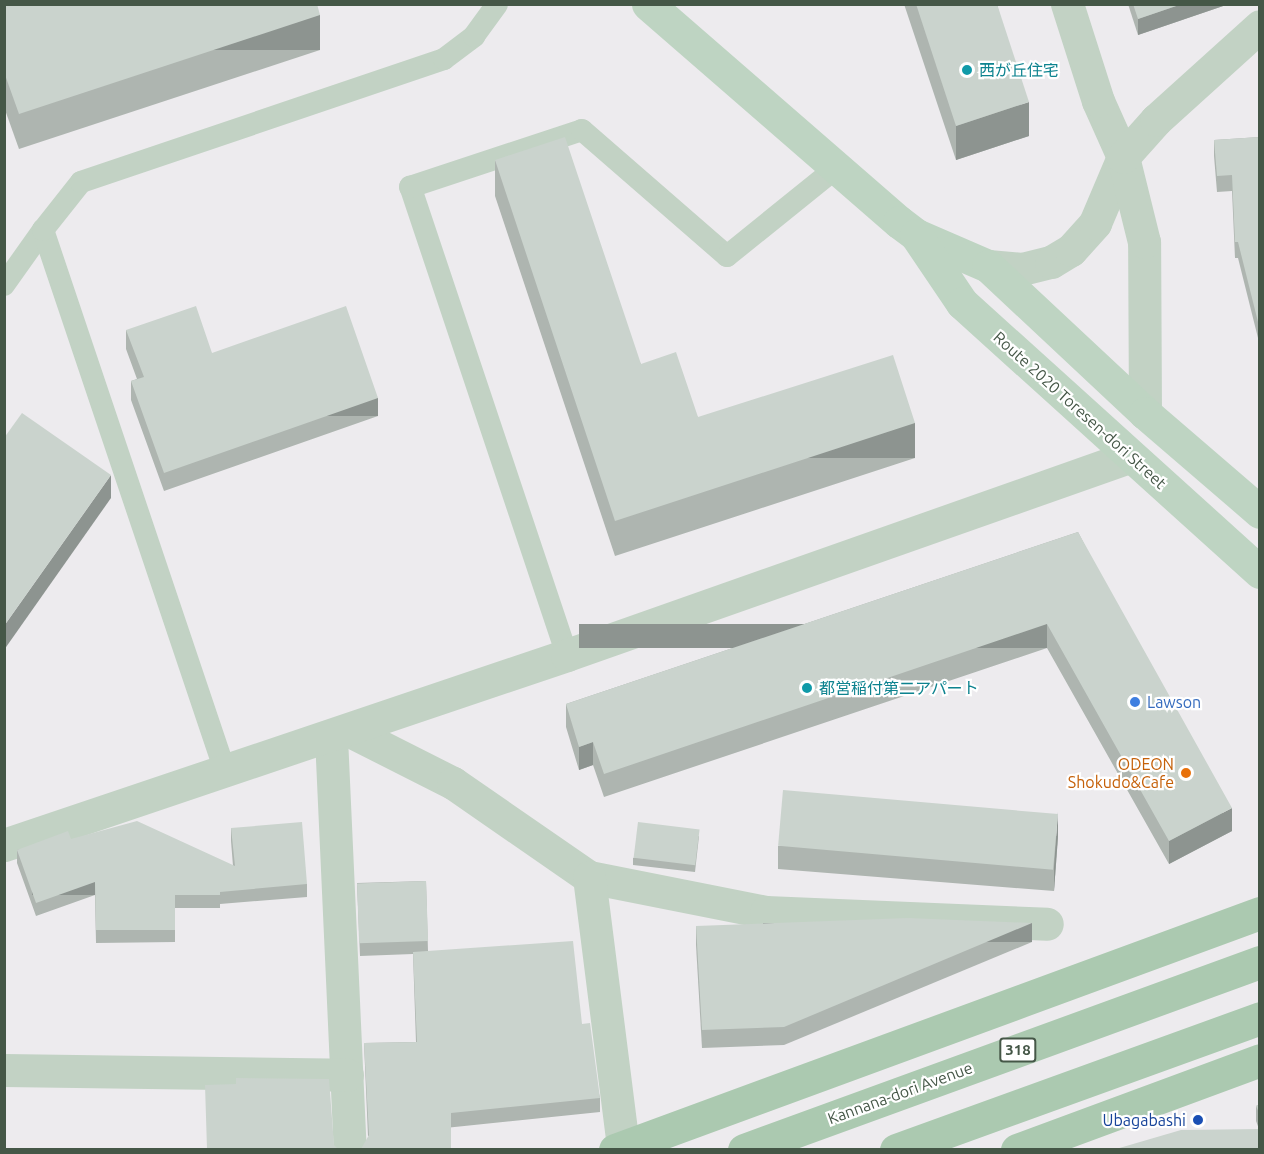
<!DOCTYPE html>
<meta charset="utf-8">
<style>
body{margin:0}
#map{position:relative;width:1264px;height:1154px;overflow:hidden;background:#edebee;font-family:Ubuntu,"Noto Sans JP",sans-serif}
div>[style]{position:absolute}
.service>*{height:22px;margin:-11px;padding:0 11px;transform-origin:11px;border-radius:11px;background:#c2d2c4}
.minor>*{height:33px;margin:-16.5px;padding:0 16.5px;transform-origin:16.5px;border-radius:16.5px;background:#c2d2c4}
.secondary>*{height:33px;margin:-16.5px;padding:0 16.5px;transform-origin:16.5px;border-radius:16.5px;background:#bed4c2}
.primary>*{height:33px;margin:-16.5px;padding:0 16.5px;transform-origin:16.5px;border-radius:16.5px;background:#abc9b0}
.wall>*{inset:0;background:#aeb5b0}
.shaded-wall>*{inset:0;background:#8d9490;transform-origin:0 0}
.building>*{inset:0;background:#cad3cd;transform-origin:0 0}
.dots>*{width:16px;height:16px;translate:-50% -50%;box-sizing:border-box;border:3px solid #fff;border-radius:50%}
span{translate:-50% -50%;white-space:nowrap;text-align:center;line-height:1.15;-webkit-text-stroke:4.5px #fff;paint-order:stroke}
.shield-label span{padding:2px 4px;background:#fff;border:2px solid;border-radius:4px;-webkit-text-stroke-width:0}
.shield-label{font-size:15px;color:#455747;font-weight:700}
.culture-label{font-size:16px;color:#0d838f}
.left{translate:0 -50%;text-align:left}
.street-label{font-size:16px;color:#455747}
.shop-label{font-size:16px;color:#366cbe}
.food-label{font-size:16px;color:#c56008}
.right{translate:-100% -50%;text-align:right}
.transit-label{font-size:16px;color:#164399}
.frame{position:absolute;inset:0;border:6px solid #455747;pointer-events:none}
</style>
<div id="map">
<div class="service">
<div style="left:4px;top:285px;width:67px;rotate:-54.7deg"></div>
<div style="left:567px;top:655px;width:494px;rotate:-108.5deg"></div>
<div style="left:410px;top:187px;width:181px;rotate:-18.3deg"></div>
<div style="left:582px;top:130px;width:192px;rotate:41deg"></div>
<div style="left:727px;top:256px;width:140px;rotate:-38.9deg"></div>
<div style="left:225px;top:771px;width:571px;rotate:-108.59deg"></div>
<div style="left:43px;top:230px;width:61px;rotate:-51.6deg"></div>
<div style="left:81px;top:182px;width:383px;rotate:-18.7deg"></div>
<div style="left:444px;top:59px;width:38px;rotate:-37deg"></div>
<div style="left:474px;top:36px;width:39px;rotate:-54deg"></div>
</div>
<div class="minor">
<div style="left:988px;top:266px;width:34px;rotate:5deg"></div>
<div style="left:1022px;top:269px;width:30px;rotate:-14deg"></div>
<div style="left:1051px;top:262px;width:23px;rotate:-31deg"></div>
<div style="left:1071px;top:250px;width:36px;rotate:-48deg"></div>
<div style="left:1095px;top:223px;width:72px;rotate:-67deg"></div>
<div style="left:1123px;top:157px;width:61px;rotate:-114.1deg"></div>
<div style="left:1098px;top:101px;width:102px;rotate:-107.7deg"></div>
<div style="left:1145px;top:413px;width:171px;rotate:-90.3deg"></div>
<div style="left:1144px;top:242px;width:88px;rotate:-103.9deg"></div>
<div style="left:1123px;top:157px;width:50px;rotate:-48.3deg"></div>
<div style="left:1156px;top:120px;width:140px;rotate:-42.1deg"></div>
<div style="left:348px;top:730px;width:118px;rotate:26.8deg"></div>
<div style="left:453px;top:783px;width:165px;rotate:34.7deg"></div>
<div style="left:589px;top:877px;width:180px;rotate:11.2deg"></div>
<div style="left:766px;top:912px;width:281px;rotate:2.4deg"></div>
<div style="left:331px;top:737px;width:413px;rotate:87.4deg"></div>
<div style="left:4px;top:845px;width:594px;rotate:-18.65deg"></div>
<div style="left:567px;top:655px;width:596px;rotate:-19.41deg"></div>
<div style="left:589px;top:877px;width:272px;rotate:82.8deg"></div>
<div style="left:4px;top:1070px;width:343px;rotate:0.8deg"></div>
</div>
<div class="secondary">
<div style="left:648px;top:4px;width:332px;rotate:41deg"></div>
<div style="left:899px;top:222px;width:21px;rotate:37deg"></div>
<div style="left:916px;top:235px;width:78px;rotate:23.3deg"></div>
<div style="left:988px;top:266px;width:215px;rotate:43.1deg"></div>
<div style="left:1145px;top:413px;width:152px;rotate:40.7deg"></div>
<div style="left:916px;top:235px;width:82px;rotate:55.9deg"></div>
<div style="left:962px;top:303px;width:401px;rotate:42.1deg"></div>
</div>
<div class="primary">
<div style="left:615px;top:1150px;width:687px;rotate:-20.18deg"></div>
<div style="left:744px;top:1150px;width:549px;rotate:-20.02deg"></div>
<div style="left:896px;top:1150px;width:387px;rotate:-19.9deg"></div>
<div style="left:1017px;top:1150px;width:259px;rotate:-20.3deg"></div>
</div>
<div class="wall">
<div style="clip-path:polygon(4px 4px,320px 50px,19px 149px,4px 107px)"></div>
<div style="clip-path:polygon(904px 4px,997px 4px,1029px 136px,956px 160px)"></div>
<div style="clip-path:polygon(1128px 4px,1229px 4px,1138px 35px)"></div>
<div style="clip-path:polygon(1260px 137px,1260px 346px,1238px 258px,1235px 258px,1232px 191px,1217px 192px,1214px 156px,1214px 140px)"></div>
<div style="clip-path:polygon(495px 160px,641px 364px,698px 417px,915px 458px,615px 556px,495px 196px)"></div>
<div style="clip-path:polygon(126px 330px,212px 353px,378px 416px,164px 491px,131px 400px,131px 381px,137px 379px,126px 349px)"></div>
<div style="clip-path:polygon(1078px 532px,1232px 831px,1169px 864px,1047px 648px,604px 797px,593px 765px,579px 770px,566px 727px,566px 704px)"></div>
<div style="clip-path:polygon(231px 828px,307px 884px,307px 897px,220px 904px,220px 908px,175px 908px,175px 942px,96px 943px,95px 895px,36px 916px,17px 863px,17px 850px,71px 839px,233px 866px,231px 841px)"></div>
<div style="clip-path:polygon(699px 836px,695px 872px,633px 865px,633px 858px)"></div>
<div style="clip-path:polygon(1058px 836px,1054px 891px,778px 869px,778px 846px)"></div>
<div style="clip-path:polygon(426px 881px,428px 951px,582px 1024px,600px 1098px,600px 1112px,368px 1136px,364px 1043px,416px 1042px,413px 954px,360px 956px,357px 883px)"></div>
<div style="clip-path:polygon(696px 926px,1032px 942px,784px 1045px,702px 1048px,696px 945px)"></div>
<div style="clip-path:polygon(1260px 1104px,1260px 1149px,1259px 1129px,1256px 1121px,1256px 1106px)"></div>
</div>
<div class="shaded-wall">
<div style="clip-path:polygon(1182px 4px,1229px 4px,1138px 35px,1138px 19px)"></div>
<div style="left:320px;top:15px;width:35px;height:317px;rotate:90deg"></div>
<div style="clip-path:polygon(1029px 102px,1029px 136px,956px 160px,956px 126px)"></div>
<div style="left:378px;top:398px;width:18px;height:227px;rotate:90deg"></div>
<div style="left:915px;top:423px;width:35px;height:316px;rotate:90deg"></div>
<div style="clip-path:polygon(111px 475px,111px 498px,4px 650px,4px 626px)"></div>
<div style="left:1047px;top:624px;width:24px;height:468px;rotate:90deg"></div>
<div style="clip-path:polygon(593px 742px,593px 765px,579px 770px,579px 747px)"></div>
<div style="clip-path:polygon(1232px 808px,1232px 831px,1169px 864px,1169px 841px)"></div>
<div style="clip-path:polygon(1058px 812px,1058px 836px,1054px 891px,1054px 867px)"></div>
<div style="left:95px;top:882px;width:13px;height:63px;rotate:90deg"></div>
<div style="left:1032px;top:923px;width:19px;height:269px;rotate:90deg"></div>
</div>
<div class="building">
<div style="clip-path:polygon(4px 4px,317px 4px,320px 15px,19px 114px,4px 72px)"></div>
<div style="clip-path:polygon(916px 4px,997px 4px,1029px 102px,956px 126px)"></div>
<div style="clip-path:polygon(1133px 4px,1182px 4px,1138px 19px)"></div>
<div style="clip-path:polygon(565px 137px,641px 364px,676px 352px,698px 417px,893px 355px,915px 423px,615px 521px,495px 160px)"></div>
<div style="clip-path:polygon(1260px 137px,1260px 330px,1238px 242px,1235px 242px,1232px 175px,1217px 176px,1214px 140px)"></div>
<div style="clip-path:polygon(196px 306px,212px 353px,346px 306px,378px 398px,164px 473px,131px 381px,144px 377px,126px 330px)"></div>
<div style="clip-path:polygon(22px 413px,111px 475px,4px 626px,4px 438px)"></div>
<div style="clip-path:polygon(1078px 532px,1232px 808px,1169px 841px,1047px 624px,604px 774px,593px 742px,579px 747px,566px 704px)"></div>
<div style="left:783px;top:790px;width:276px;height:56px;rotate:5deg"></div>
<div style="clip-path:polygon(137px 821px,235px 866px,231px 828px,302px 822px,307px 884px,220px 892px,220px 895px,175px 895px,175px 930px,96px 930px,95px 882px,36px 903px,17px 850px,68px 831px,71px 839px)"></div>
<div style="left:638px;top:822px;width:62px;height:36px;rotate:7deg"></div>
<div style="left:426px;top:881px;width:60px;height:69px;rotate:88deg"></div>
<div style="clip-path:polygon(908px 918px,1032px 923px,784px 1027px,702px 1030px,696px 926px)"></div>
<div style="clip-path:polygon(573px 941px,582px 1024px,590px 1023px,600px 1098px,451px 1113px,451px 1149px,361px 1149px,369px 1135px,364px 1043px,417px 1042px,413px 952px)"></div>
<div style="clip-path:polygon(236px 1078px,329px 1079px,334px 1145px,338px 1149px,207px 1149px,205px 1085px,236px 1084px)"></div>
<div style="clip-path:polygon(1260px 1104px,1260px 1115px,1256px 1106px)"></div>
<div style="clip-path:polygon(1260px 1129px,1260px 1149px,1116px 1149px,1181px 1130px)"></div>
</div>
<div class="dots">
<div style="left:967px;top:70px;background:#0f9aa8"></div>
<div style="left:807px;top:688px;background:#0f9aa8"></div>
<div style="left:1135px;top:702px;background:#3f7fe0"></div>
<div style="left:1186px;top:773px;background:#e8710a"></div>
<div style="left:1198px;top:1120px;background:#1a4fb4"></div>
</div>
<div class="shield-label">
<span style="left:1018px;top:1050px">318</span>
</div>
<div class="culture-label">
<span class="left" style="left:979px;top:70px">西が丘住宅</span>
<span class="left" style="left:819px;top:688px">都営稲付第二アパート</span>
</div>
<div class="street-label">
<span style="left:1080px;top:410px;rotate:42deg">Route 2020 Toresen-dori Street</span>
<span style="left:900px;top:1093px;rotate:-20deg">Kannana-dori Avenue</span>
</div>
<div class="shop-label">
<span class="left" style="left:1147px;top:702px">Lawson</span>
</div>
<div class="food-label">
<span class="right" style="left:1174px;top:773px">ODEON<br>Shokudo&amp;Cafe</span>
</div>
<div class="transit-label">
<span class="right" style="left:1186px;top:1120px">Ubagabashi</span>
</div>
<div class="frame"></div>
</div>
